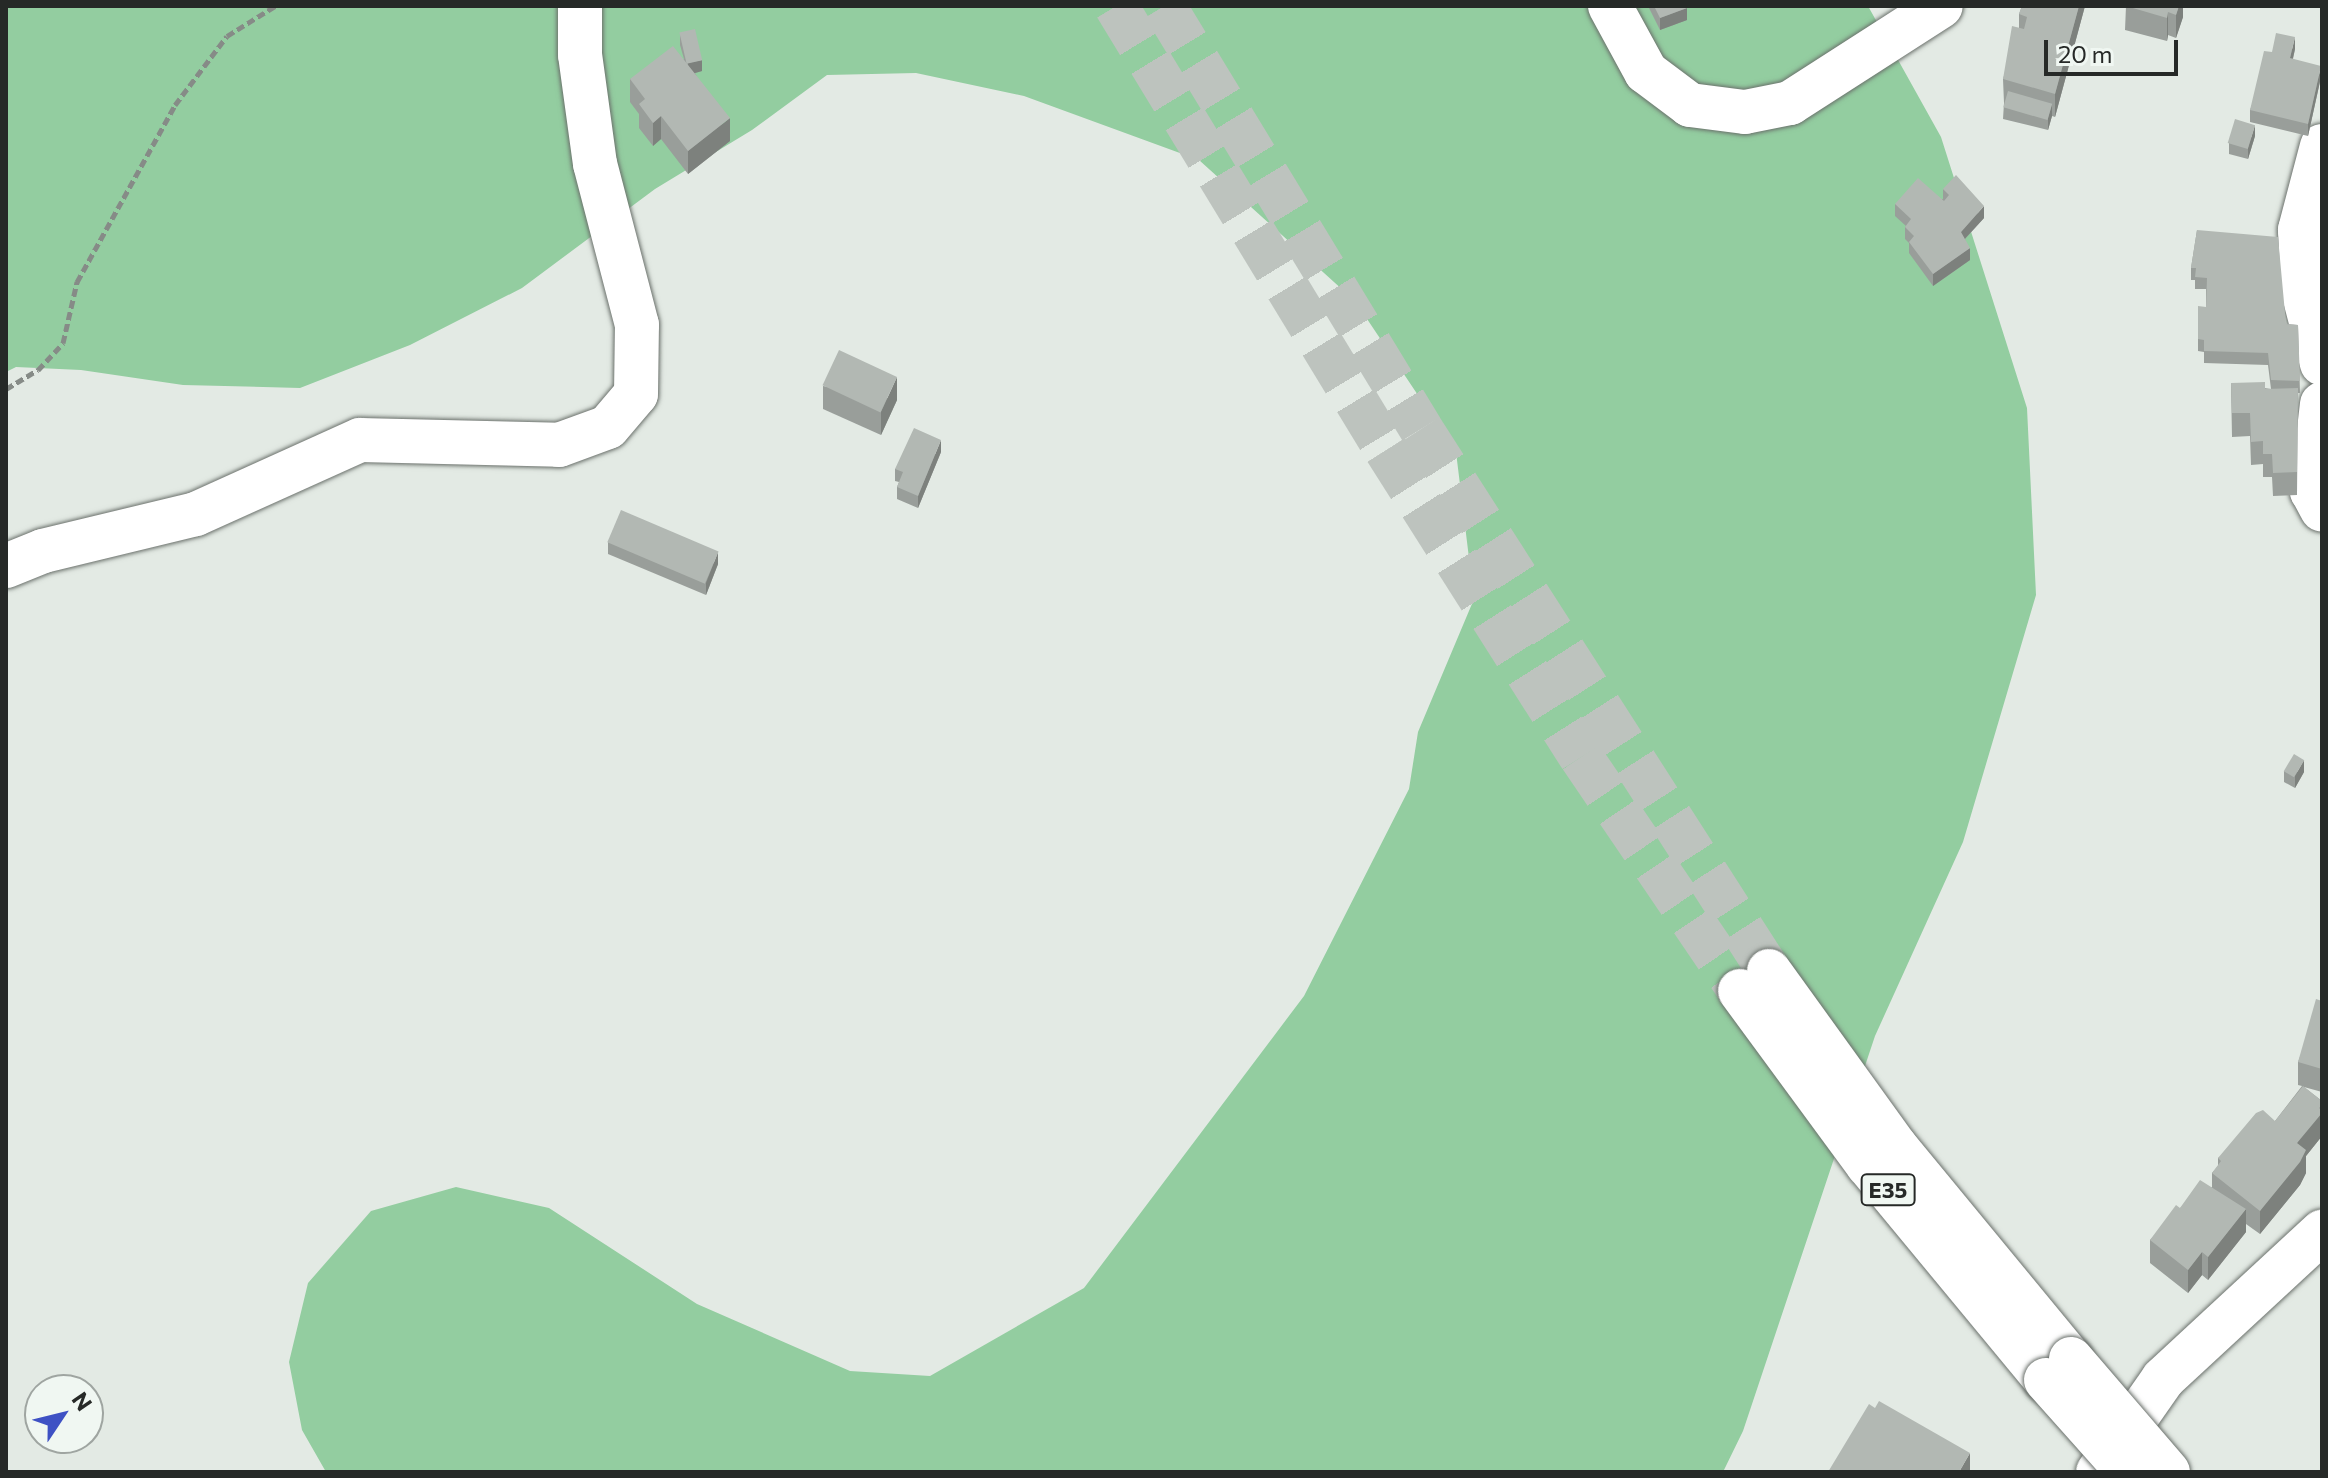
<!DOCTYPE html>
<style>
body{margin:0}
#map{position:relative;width:2328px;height:1478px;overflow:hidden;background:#e3eae4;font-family:Commissioner,sans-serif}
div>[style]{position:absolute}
.green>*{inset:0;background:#93cda0}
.highway-tunnel>*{height:44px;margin-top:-22px;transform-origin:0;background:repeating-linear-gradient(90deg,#bdc3be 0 44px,transparent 0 66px)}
.path>*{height:5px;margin-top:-2.5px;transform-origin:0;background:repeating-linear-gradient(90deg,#868b87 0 8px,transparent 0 12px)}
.roads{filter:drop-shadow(0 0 2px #6b716c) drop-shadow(0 0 2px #6b716c)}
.minor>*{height:44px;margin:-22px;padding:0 22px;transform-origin:22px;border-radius:22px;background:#fff}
.highway>*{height:44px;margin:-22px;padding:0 22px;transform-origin:22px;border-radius:22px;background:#fff}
.bridges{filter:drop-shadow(0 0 2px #6b716c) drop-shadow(0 0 2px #6b716c)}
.highway-bridge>*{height:44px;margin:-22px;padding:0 22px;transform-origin:22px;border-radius:22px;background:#fff}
.wall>*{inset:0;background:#999e9a}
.shaded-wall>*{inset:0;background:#7d817d}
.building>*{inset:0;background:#b2b8b3;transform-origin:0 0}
span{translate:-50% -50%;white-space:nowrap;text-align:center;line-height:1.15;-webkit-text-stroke:8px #f0f7f2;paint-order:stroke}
.shield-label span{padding:2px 6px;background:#f0f7f2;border:2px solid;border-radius:6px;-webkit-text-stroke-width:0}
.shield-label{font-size:22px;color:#262927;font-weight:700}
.frame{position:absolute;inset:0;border:8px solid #262927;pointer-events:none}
.north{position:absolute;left:24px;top:1374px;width:80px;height:80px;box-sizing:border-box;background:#f0f7f2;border:2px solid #9fa5a1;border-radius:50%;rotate:55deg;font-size:22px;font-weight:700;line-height:32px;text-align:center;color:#262927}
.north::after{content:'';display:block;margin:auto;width:28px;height:36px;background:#3e51c4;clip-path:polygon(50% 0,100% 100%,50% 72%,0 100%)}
.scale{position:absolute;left:2044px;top:40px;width:134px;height:36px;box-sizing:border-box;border:4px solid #262927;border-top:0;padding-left:10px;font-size:24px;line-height:28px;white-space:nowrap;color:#262927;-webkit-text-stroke:6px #f0f7f2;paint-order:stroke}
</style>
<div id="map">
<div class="green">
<div style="clip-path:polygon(6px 6px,1868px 6px,1941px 137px,2027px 408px,2036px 595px,1963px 842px,1875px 1036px,1743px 1431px,1723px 1472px,326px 1472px,302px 1430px,289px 1362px,308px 1283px,371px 1211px,456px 1187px,549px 1208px,697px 1304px,850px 1371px,930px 1376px,1084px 1288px,1304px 996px,1409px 789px,1418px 732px,1474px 599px,1456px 452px,1355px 301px,1199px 160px,1024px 96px,916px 73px,827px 75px,752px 130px,655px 189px,522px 288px,410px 345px,300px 388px,183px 385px,81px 370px,16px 367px,6px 372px)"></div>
</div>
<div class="highway-tunnel">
<div style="left:1116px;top:6px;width:520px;rotate:58.7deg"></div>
<div style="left:1386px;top:450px;width:364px;rotate:57.6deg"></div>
<div style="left:1581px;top:757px;width:283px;rotate:55.8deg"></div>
<div style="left:1164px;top:6px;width:495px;rotate:58.7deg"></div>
<div style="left:1421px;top:429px;width:644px;rotate:57.3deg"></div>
</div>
<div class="path">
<div style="left:6px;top:389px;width:37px;rotate:-31deg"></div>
<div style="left:38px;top:370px;width:37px;rotate:-47deg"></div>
<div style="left:63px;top:343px;width:63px;rotate:-77.1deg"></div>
<div style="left:77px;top:282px;width:202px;rotate:-61deg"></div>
<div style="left:175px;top:105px;width:86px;rotate:-53deg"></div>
<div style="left:227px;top:36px;width:57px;rotate:-32deg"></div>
</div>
<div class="roads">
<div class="minor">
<div style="left:1610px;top:6px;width:75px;rotate:61.4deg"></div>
<div style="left:1646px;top:72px;width:55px;rotate:36.9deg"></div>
<div style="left:1690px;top:105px;width:55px;rotate:7.3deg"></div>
<div style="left:1745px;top:112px;width:46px;rotate:-11.3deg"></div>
<div style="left:1790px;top:103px;width:179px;rotate:-32.7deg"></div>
<div style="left:2322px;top:146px;width:87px;rotate:104.7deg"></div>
<div style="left:2300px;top:230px;width:61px;rotate:87.2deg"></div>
<div style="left:2303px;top:291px;width:75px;rotate:75.4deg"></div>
<div style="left:2322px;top:404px;width:88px;rotate:96.6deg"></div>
<div style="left:2312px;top:491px;width:21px;rotate:62deg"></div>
<div style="left:6px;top:566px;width:40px;rotate:-22deg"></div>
<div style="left:43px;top:551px;width:157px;rotate:-13.6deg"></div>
<div style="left:196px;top:514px;width:180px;rotate:-24.3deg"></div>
<div style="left:360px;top:440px;width:199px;rotate:1.4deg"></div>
<div style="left:559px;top:445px;width:52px;rotate:-20.2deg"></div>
<div style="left:608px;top:427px;width:43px;rotate:-49.7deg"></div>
<div style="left:636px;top:394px;width:69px;rotate:-89.2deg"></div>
<div style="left:637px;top:325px;width:166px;rotate:-104.6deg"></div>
<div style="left:595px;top:164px;width:110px;rotate:-97.8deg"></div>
<div style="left:580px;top:55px;width:49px;rotate:-90deg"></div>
<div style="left:2098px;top:1472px;width:113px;rotate:-55deg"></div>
<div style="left:2163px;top:1379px;width:217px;rotate:-42.8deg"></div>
</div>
<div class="highway">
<div style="left:1769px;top:971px;width:217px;rotate:54.2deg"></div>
<div style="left:1896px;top:1147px;width:275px;rotate:50.5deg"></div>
<div style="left:1740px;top:991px;width:216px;rotate:53.7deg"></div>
<div style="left:1868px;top:1165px;width:279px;rotate:50.4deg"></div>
</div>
</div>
<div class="bridges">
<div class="highway-bridge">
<div style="left:2071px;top:1359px;width:149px;rotate:49.4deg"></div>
<div style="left:2046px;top:1380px;width:123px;rotate:48.3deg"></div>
</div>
</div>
<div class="wall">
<div style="clip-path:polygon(1648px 6px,1686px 6px,1687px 20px,1660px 30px)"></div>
<div style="clip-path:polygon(2022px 6px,2085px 6px,2055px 117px,2052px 116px,2048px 130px,2003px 119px,2004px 103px,2003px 79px,2019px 28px,2019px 14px)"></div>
<div style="clip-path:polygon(2126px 6px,2183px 6px,2183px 17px,2176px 38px,2168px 35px,2167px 41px,2125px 30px)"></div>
<div style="clip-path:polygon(680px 33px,702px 71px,695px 73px,730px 141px,688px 174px,661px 139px,653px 146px,639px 128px,639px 114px,630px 102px,630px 79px,684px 59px,680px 45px)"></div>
<div style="clip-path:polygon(2295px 49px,2293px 59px,2321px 77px,2308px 136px,2250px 122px,2250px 110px,2272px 52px)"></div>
<div style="clip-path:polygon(2255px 136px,2248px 159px,2229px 154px,2229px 143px)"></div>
<div style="clip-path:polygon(1943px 189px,1984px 218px,1965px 239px,1970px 260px,1933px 286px,1909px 253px,1909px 243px,1905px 239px,1905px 227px,1906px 226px,1895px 216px,1895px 204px,1943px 199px)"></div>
<div style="clip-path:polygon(2322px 215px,2322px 262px,2320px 261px)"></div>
<div style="clip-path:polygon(2197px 230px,2286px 324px,2298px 325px,2300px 393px,2298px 393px,2297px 495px,2273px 496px,2272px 477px,2263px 477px,2263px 464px,2251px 465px,2250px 436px,2232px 437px,2231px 383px,2271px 389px,2268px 365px,2204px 363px,2204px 352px,2198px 351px,2198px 339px,2206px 307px,2206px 289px,2195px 289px,2195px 280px,2191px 280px,2191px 268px)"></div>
<div style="clip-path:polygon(823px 386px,897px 400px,881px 435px,823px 409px)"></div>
<div style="clip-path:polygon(941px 452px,918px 508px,897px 499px,897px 487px,899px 482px,895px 481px,895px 469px)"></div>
<div style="clip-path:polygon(608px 542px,718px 564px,706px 595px,608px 554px)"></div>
<div style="clip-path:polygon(2284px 771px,2304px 772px,2295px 788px,2284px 782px)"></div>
<div style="clip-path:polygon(2322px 1001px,2322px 1092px,2304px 1087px,2322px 1101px,2322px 1136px,2306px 1156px,2306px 1173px,2300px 1185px,2260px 1234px,2246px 1224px,2246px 1232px,2208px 1280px,2202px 1275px,2188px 1293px,2150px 1263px,2150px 1240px,2180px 1208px,2212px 1187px,2212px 1173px,2218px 1166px,2218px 1158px,2275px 1121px,2302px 1086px,2298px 1085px,2298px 1062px)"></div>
</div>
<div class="shaded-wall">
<div style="clip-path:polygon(2079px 6px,2085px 6px,2055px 117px,2055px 94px)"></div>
<div style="clip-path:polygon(2179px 6px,2183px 6px,2183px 17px,2176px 38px,2176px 15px)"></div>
<div style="clip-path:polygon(1687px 8px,1687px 20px,1660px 30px,1660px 18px)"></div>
<div style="clip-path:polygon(2168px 12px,2168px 35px,2167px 41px,2167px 18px)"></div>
<div style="clip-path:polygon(2295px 37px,2295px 49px,2290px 70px,2290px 58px)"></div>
<div style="clip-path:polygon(702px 60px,702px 71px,688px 75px,688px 63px)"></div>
<div style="clip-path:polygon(2321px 66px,2321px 77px,2308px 136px,2308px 124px)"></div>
<div style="clip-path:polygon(2052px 104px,2052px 116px,2048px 130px,2048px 118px)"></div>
<div style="clip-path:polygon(661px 116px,661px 139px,653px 146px,653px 123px)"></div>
<div style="clip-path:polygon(730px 118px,730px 141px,688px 174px,688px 151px)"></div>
<div style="clip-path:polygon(2255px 125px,2255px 136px,2248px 159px,2248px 148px)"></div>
<div style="clip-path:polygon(1984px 206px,1984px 218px,1961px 243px,1961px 232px)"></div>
<div style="clip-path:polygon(1970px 248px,1970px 260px,1933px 286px,1933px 274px)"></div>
<div style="clip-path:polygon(897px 377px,897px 400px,881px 435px,881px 412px)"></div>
<div style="clip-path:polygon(941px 440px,941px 452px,918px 508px,918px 496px)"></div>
<div style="clip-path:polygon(718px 552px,718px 564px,706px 595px,706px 583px)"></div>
<div style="clip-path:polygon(2304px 760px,2304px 772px,2295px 788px,2295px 776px)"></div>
<div style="clip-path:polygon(2322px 1105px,2322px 1136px,2306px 1156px,2306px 1173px,2300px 1185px,2260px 1234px,2260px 1211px,2297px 1143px)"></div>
<div style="clip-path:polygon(2246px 1209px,2246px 1232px,2208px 1280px,2208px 1257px)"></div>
<div style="clip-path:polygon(2202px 1252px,2202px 1275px,2188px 1293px,2188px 1270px)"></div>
<div style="clip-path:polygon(1970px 1453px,1970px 1472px,1959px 1472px)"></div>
</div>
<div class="building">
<div style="clip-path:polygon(1654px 6px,1686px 6px,1687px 8px,1660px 18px)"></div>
<div style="clip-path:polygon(2022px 6px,2079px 6px,2055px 94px,2003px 79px,2012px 26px,2024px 29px,2027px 17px,2019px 14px)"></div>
<div style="clip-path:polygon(2126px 6px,2179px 6px,2176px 15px,2168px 12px,2167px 18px)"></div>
<div style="left:695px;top:29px;width:32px;height:16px;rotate:77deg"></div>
<div style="clip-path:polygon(2276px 33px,2295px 37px,2290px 58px,2321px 66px,2308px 124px,2250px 110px,2264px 51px,2272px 52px)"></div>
<div style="clip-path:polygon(673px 46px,730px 118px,688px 151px,661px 116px,653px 123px,639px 104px,645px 99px,630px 79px)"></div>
<div style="left:2008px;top:91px;width:46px;height:17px;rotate:16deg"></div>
<div style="left:2235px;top:119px;width:21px;height:25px;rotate:17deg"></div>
<div style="clip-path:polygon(1956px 175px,1984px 206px,1961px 232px,1970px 248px,1933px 274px,1909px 242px,1914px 236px,1905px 227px,1911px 219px,1895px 204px,1918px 178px,1944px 201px,1949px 195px,1943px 189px)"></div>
<div style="clip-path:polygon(2322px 215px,2322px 238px,2320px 238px)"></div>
<div style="clip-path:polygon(2197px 230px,2278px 237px,2286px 324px,2298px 325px,2300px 381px,2271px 380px,2268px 353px,2204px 351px,2204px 340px,2198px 339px,2198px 306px,2206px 307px,2207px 278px,2195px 277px,2196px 268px,2191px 268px)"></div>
<div style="left:839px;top:350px;width:64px;height:39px;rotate:25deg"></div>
<div style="clip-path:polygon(2265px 382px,2265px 389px,2298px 388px,2297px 472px,2273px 473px,2272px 454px,2263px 454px,2263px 441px,2251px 442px,2250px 413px,2232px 413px,2231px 383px)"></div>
<div style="clip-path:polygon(914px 428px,941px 440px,918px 496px,897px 487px,903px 472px,895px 469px)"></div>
<div style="left:621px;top:510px;width:106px;height:35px;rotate:23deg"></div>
<div style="left:2294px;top:754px;width:12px;height:20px;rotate:31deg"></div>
<div style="clip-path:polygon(2316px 999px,2322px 1001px,2322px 1069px,2298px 1062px)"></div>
<div style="clip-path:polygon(2303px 1086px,2322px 1101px,2322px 1105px,2319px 1108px,2322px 1110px,2322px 1113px,2297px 1143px,2306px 1150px,2300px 1162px,2260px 1211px,2212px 1173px,2221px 1161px,2218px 1158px,2256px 1113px,2263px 1110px,2275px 1121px)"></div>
<div style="clip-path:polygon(2200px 1180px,2246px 1209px,2208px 1257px,2202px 1252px,2188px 1270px,2150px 1240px,2176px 1205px,2180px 1208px)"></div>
<div style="clip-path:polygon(1879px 1401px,1970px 1453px,1959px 1472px,1828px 1472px,1869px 1404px,1875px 1408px)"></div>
</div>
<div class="shield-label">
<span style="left:1888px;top:1190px">E35</span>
</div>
<div class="frame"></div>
<div class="north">N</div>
<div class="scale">20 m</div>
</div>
